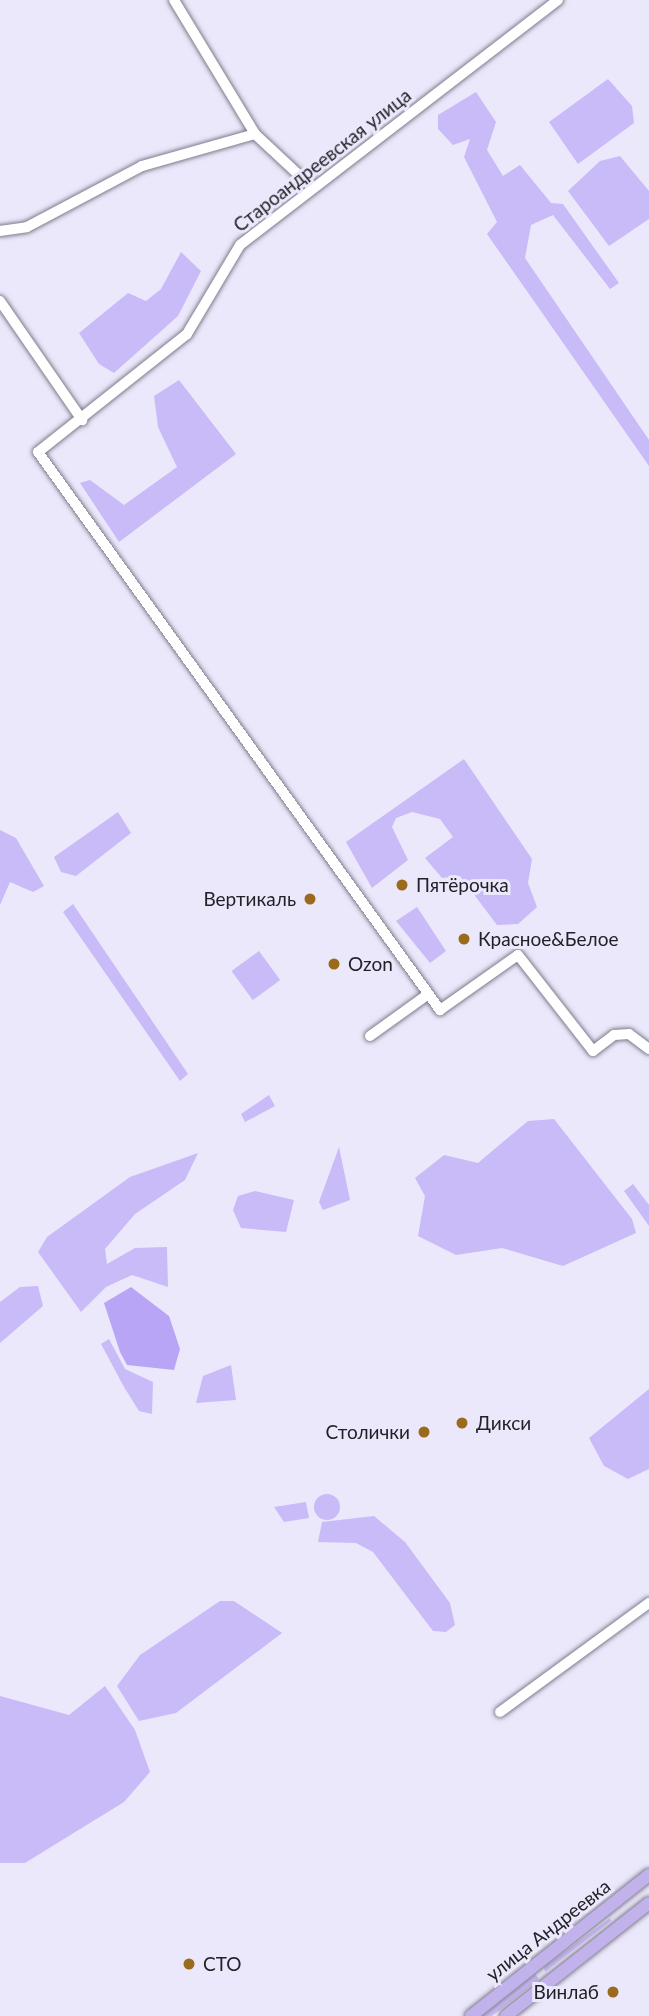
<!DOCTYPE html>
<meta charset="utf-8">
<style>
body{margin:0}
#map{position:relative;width:649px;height:2016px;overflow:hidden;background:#ece8fb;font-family:Lato,sans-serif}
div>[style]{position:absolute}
.green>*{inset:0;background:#c9baf8;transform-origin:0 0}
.round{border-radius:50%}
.water>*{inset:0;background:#b9a5f5}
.roads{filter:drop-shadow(0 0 2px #7f7c8c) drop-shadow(0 0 2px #7f7c8c)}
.minor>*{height:10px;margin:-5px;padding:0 5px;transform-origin:5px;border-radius:5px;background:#fff}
.major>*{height:12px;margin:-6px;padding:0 6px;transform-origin:6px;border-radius:6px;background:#c2b2ec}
.dots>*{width:19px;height:19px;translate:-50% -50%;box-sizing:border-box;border:4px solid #ece8fb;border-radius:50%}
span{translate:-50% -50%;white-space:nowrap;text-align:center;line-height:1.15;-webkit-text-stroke:6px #ece8fb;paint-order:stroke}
.street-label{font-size:19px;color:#232128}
.poi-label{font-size:19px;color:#232128}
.left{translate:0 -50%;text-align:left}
.right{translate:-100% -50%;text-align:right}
</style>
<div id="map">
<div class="green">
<div style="clip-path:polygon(608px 79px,632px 106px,634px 123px,578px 164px,549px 122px)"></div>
<div style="clip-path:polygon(476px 92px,496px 122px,487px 150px,503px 176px,520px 165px,551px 203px,563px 204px,619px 283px,610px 289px,553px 215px,531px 225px,525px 258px,649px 440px,649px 466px,487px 234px,497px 222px,464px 157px,470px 139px,453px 145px,438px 129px,438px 115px)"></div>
<div style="clip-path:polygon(620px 156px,649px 191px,649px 219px,609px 246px,568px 191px,600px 161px)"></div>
<div style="clip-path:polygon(181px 252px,201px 271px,178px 316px,114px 373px,99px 364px,79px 333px,128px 293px,146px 301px,161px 289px)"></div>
<div style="clip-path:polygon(179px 380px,236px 454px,119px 542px,80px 483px,90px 480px,124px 505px,177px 467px,158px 427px,154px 396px)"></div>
<div style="clip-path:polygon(464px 759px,532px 859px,528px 883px,537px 907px,518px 924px,497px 925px,460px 876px,442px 878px,425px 858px,453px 837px,440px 819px,412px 812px,396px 818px,392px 827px,408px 860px,372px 888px,346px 842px)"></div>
<div style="clip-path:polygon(118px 812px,131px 833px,76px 876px,61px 872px,54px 857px)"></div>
<div style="clip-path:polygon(0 830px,16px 838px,44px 886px,33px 892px,10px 882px,0 905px)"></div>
<div style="clip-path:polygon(73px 904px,188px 1074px,180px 1081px,63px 912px)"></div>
<div style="clip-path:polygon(417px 907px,446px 951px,430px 963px,396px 921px)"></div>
<div style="left:259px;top:951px;width:36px;height:34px;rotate:54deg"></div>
<div style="clip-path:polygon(269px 1095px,275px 1106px,245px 1122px,241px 1114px)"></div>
<div style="clip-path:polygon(554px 1119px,632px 1219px,636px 1233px,563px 1266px,502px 1248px,456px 1255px,418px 1236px,425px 1196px,415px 1178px,444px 1155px,478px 1163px,528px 1121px)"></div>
<div style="clip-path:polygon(339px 1147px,350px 1200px,323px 1210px,319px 1202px)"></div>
<div style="clip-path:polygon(198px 1153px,185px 1180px,135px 1214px,105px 1249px,107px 1264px,135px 1248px,167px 1247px,168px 1287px,132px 1275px,106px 1287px,81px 1312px,38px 1252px,47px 1237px,130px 1177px)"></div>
<div style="clip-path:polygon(633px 1184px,649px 1205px,649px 1226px,624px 1191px)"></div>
<div style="clip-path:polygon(255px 1191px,294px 1200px,286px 1232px,241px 1228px,233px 1210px,238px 1196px)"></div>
<div style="clip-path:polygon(38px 1286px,43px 1306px,0 1343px,0 1302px,20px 1287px)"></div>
<div style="clip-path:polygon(109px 1339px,125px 1369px,153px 1382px,152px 1414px,139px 1411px,124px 1387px,101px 1344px)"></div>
<div style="clip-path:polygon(231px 1365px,236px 1400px,196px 1403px,203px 1376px)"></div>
<div style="clip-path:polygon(649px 1389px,649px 1469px,628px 1479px,604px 1466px,589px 1438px)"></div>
<div class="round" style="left:314px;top:1494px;width:26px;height:26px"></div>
<div style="clip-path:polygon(306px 1502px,309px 1518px,284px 1522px,274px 1507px)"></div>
<div style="clip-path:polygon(374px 1516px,405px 1542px,450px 1603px,455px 1625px,446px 1632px,433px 1631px,373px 1552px,356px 1543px,318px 1542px,322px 1522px)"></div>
<div style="clip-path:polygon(220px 1601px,234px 1601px,282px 1633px,176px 1713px,139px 1721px,117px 1686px,140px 1655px)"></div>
<div style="clip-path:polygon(105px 1686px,135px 1730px,150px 1772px,124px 1802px,25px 1863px,0 1863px,0 1696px,69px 1715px)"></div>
<div style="clip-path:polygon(610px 1918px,611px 1921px,545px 1972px,544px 1967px)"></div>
<div style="clip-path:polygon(535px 1974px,539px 1979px,492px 2016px,482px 2016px)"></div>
</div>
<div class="water">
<div style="clip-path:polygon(131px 1287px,169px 1316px,180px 1349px,174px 1370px,127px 1365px,120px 1352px,104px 1303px)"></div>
</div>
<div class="roads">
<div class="minor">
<div style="left:174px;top:0;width:157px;rotate:58.8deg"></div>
<div style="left:255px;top:134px;width:79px;rotate:43deg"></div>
<div style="left:558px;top:0;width:401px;rotate:142.4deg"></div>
<div style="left:240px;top:245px;width:104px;rotate:120.8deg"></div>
<div style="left:187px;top:334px;width:190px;rotate:141.6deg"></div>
<div style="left:38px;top:452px;width:688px;rotate:54.23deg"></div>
<div style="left:440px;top:1010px;width:95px;rotate:-35.2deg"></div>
<div style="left:518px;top:955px;width:122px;rotate:52deg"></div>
<div style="left:593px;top:1051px;width:26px;rotate:-37deg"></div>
<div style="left:614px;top:1035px;width:15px;rotate:-4deg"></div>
<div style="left:629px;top:1034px;width:25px;rotate:37deg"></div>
<div style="left:0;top:231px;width:27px;rotate:-8deg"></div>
<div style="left:27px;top:227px;width:130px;rotate:-27.9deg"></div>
<div style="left:142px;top:166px;width:117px;rotate:-15.8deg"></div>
<div style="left:0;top:301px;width:145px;rotate:55.4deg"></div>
<div style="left:370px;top:1036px;width:70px;rotate:-35.7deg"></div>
<div style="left:500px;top:1712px;width:185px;rotate:-36.2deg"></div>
</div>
<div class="major">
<div style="left:471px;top:2016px;width:227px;rotate:-38.4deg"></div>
<div style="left:506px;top:2016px;width:182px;rotate:-38.3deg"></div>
</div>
</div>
<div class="dots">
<div style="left:402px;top:885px;background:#9a6b1c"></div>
<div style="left:310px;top:899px;background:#9a6b1c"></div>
<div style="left:464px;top:939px;background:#9a6b1c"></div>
<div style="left:334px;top:964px;background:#9a6b1c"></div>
<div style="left:462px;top:1423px;background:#9a6b1c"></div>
<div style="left:424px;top:1432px;background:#9a6b1c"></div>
<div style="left:189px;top:1964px;background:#9a6b1c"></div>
<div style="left:613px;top:1992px;background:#9a6b1c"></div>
</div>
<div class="street-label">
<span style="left:322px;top:160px;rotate:-38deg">Староандреевская улица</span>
<span style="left:548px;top:1930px;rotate:-38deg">улица Андреевка</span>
</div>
<div class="poi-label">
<span class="left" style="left:416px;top:885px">Пятёрочка</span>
<span class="right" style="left:296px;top:899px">Вертикаль</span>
<span class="left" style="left:478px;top:939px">Красное&amp;Белое</span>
<span class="left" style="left:348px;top:964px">Ozon</span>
<span class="left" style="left:476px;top:1423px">Дикси</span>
<span class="right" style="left:410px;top:1432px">Столички</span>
<span class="left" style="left:203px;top:1964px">СТО</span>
<span class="right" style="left:599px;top:1992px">Винлаб</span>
</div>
</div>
